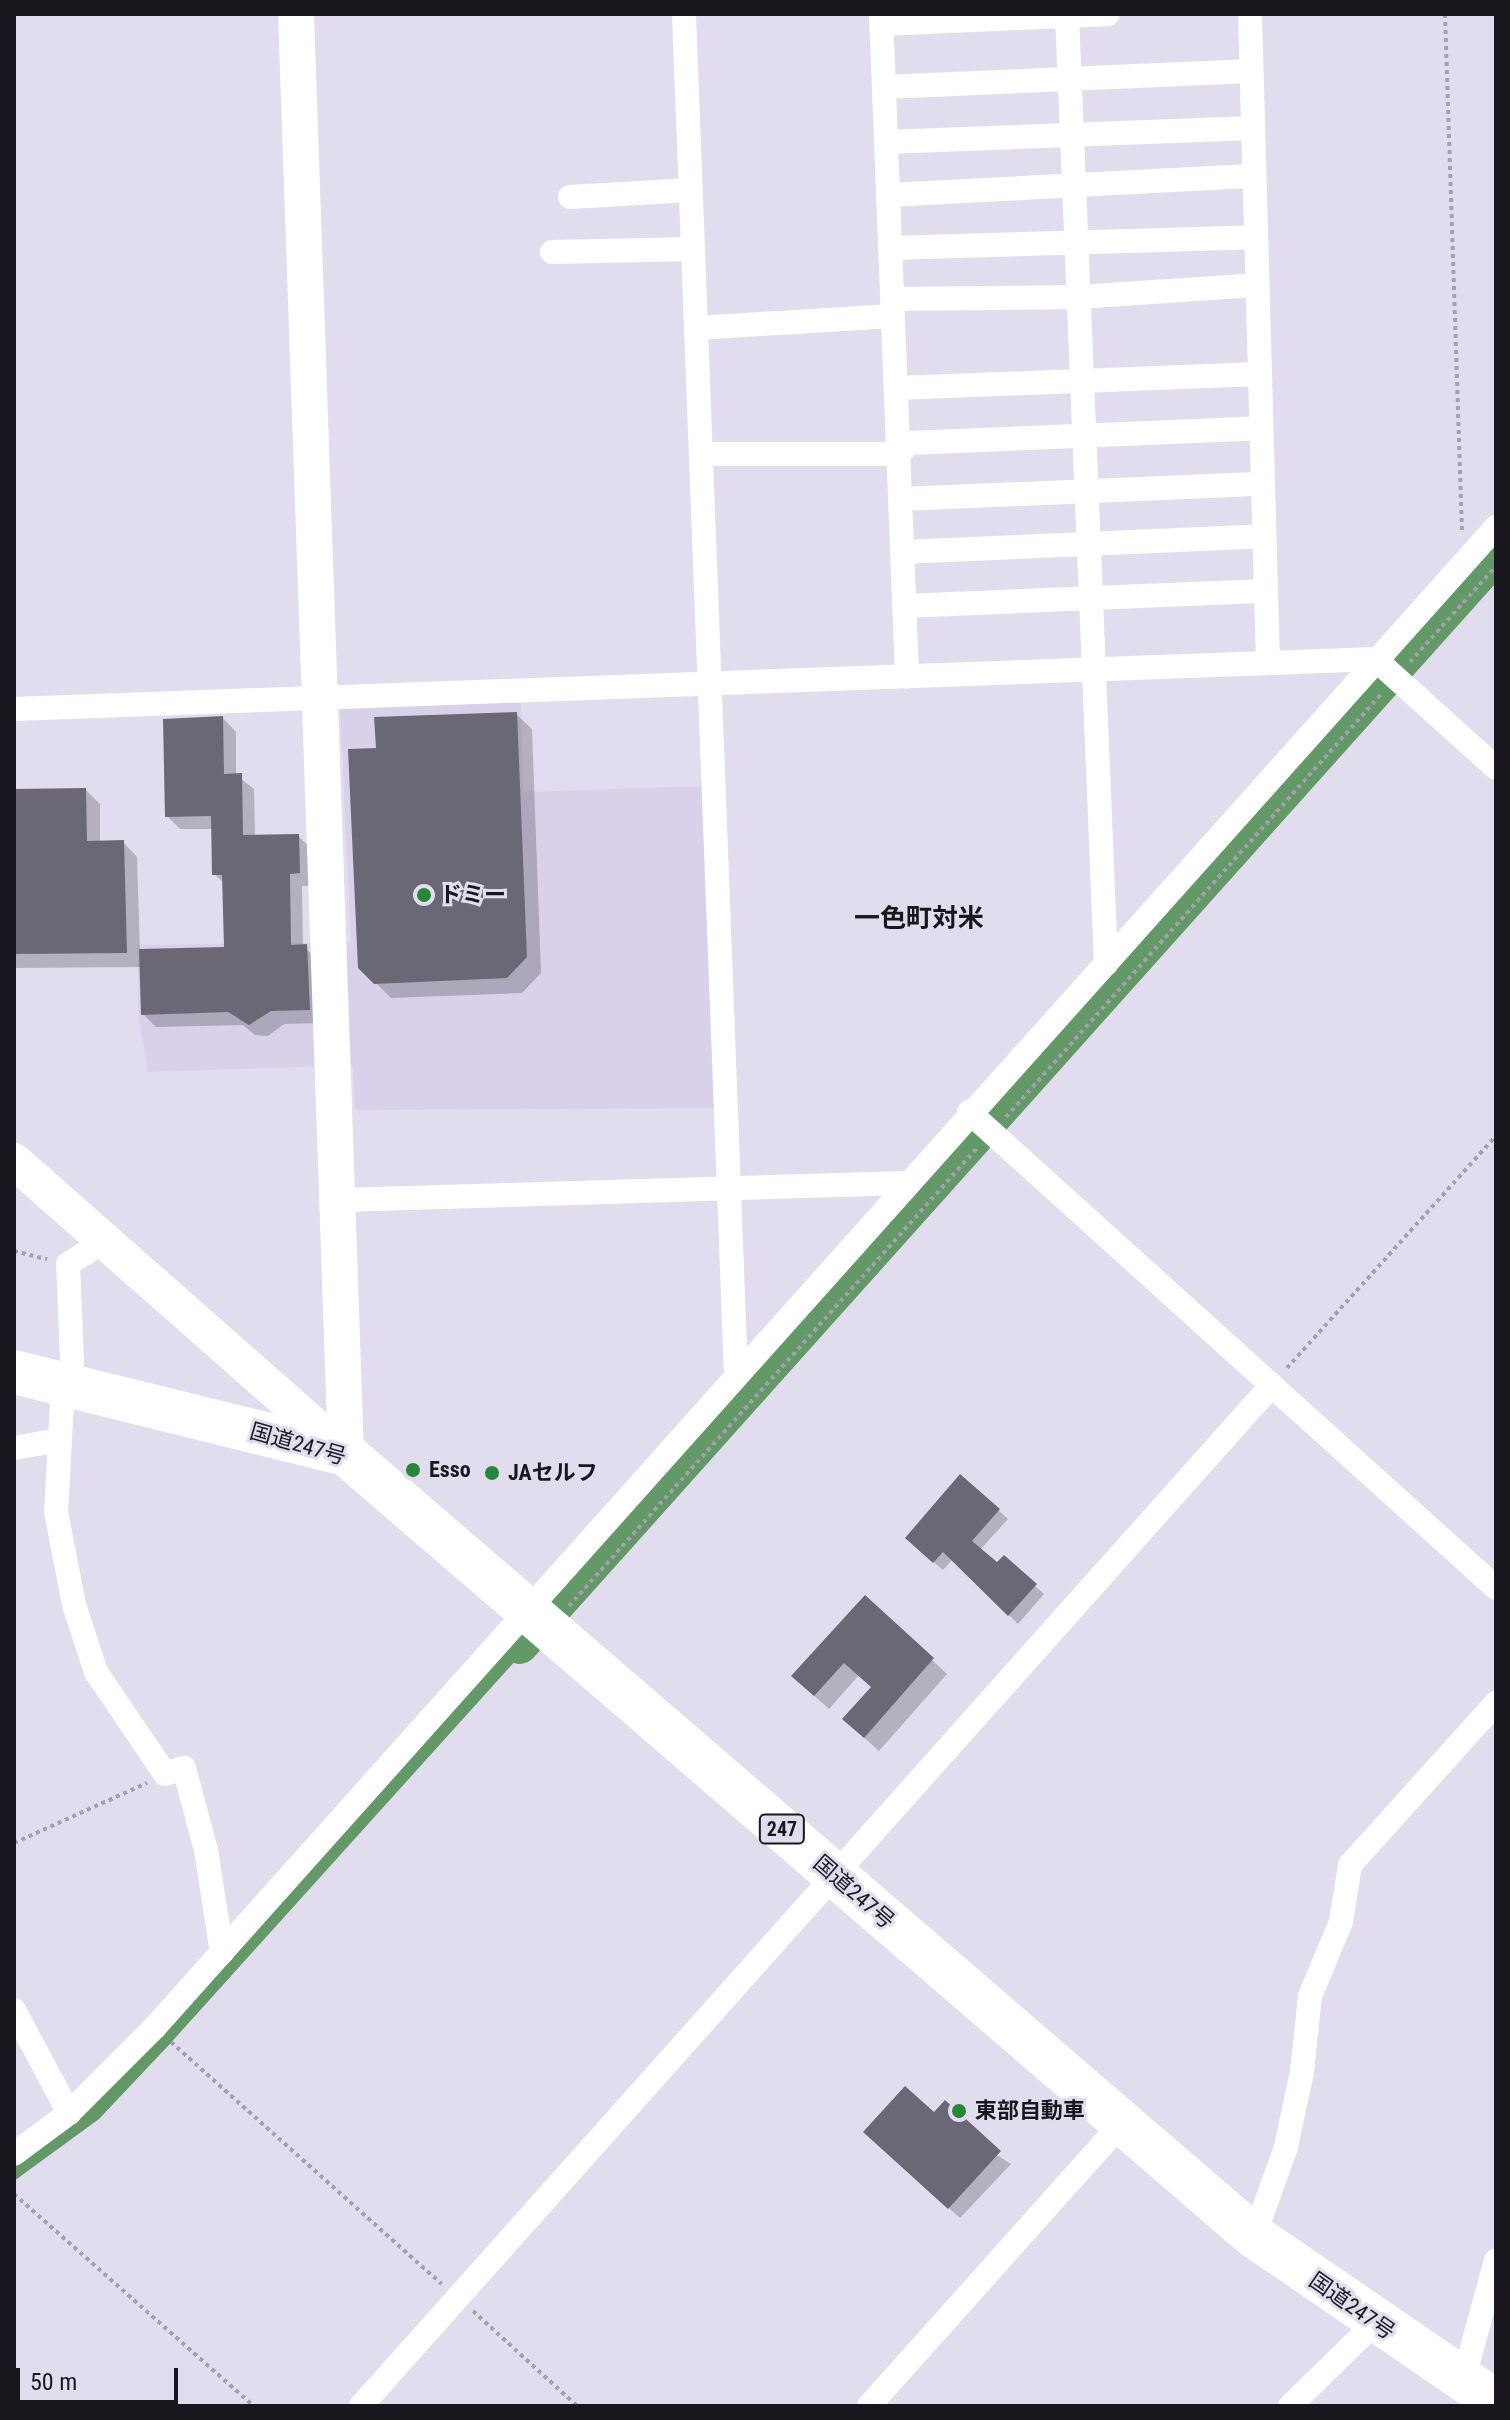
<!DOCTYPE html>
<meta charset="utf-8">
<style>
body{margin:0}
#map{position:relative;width:1510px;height:2420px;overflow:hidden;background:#e1ddee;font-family:"Roboto Condensed","Noto Sans JP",sans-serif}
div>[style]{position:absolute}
.built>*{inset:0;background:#d8d1e9}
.water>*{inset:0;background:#629967}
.shadow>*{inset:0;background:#0003}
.river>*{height:40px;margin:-20px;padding:0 20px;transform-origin:20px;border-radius:20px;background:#629967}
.building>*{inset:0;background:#6b6876}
.path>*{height:4px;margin-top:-2px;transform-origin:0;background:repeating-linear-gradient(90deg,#a4a1ae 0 4px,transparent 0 8px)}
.street>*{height:24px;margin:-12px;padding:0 12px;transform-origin:12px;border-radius:12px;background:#fff}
.secondary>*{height:36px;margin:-18px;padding:0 18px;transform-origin:18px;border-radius:18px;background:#fff}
.highway>*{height:44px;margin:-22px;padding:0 22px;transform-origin:22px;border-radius:22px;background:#fff}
.dots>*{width:22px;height:22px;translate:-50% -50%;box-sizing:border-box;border:4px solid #e1ddee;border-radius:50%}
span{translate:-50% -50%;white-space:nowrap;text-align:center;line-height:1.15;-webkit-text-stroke:6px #e1ddee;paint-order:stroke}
.shield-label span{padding:2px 6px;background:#e1ddee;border:2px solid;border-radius:6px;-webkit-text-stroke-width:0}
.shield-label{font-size:20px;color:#19171d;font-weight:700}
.poi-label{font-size:22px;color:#19171d;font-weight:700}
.left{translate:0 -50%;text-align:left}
.street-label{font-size:22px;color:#19171d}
.quarter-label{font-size:26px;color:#19171d;font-weight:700}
.frame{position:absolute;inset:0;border:16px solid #19171d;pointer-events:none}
.scale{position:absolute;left:16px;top:2368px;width:162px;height:36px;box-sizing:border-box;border:4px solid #19171d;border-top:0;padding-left:10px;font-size:24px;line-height:28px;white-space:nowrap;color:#19171d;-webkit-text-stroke:6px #e1ddee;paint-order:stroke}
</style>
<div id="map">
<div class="built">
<div style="clip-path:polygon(521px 700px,523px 792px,706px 786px,714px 1108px,355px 1110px,353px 1065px,148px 1072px,139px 1019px,137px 945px,351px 942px,340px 706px)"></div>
</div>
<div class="water">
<div style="clip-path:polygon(522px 1630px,535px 1639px,167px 2047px,99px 2119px,14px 2181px,14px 2164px)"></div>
</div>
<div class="shadow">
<div style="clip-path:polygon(516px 714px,532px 729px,541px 973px,522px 993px,391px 998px,360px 967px,378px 750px)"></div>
<div style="clip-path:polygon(223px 718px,236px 732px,236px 775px,254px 789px,255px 837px,298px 836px,312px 849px,312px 886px,302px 886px,303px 947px,320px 960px,322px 1023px,284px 1024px,268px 1036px,255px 1035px,243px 1025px,156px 1027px,143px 1014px,142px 967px,14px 968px,14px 791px,86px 790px,100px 804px,100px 843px,123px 842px,137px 857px,140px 951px,226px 948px,225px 884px,214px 874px,214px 829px,180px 829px,167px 816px)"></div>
<div style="clip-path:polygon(961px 1477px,1008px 1519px,980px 1550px,998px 1565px,1004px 1558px,1044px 1594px,1018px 1624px,952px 1560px,943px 1570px,916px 1547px)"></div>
<div style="clip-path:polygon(865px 1598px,947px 1674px,879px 1751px,859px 1733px,873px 1688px,859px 1675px,829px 1709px,808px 1690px)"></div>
<div style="clip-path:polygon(934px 2115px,1011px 2164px,960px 2218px,877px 2143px)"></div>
</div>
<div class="river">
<div style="left:519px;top:1644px;width:1465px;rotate:-48.16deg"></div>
</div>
<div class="building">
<div style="clip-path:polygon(517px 712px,527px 957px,507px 978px,374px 984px,358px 968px,348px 749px,376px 748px,374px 717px)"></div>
<div style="clip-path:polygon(223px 716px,224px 774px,242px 773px,243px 835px,299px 834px,300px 873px,290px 874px,291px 945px,307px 944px,310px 1010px,271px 1011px,249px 1025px,228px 1012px,141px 1015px,139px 949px,224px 947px,222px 875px,212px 875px,211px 816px,165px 817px,163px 719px)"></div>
<div style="clip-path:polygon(86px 788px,87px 841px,124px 840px,127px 953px,14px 954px,14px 789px)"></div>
<div style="clip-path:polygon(960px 1474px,1000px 1509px,972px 1541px,997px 1562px,1004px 1555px,1037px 1584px,1008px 1616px,943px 1552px,933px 1563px,905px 1538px)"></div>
<div style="clip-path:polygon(865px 1595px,934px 1658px,864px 1738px,842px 1719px,871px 1687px,844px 1663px,814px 1696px,791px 1676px)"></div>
<div style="clip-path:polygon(905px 2086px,934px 2112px,945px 2100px,1001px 2151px,948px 2209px,863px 2132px)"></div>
</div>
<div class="path">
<div style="left:1445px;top:14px;width:519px;rotate:88.12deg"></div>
<div style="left:1410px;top:662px;width:129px;rotate:-48.1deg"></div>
<div style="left:1006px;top:1117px;width:567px;rotate:-48.43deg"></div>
<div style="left:14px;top:1251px;width:34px;rotate:14deg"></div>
<div style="left:1287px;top:1368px;width:312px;rotate:-48deg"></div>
<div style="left:569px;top:1606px;width:615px;rotate:-48.3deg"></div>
<div style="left:14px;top:1843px;width:146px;rotate:-24.3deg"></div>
<div style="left:171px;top:2042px;width:363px;rotate:41.8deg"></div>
<div style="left:14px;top:2194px;width:320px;rotate:41.5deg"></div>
<div style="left:473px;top:2311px;width:141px;rotate:42.4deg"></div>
</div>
<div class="street">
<div style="left:684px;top:14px;width:1359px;rotate:87.81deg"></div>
<div style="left:881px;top:14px;width:663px;rotate:87.75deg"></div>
<div style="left:1067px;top:14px;width:951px;rotate:87.65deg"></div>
<div style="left:1250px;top:14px;width:648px;rotate:88.41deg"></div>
<div style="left:882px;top:24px;width:226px;rotate:-2.5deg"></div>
<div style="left:884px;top:87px;width:367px;rotate:-2.5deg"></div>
<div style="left:886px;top:142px;width:367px;rotate:-2.2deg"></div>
<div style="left:888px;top:195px;width:366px;rotate:-3deg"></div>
<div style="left:570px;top:197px;width:121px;rotate:-3.3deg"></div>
<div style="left:890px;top:248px;width:366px;rotate:-1.7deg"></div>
<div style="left:552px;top:252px;width:141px;rotate:-1.2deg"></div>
<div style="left:892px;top:299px;width:186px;rotate:-0.6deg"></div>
<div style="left:1078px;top:297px;width:179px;rotate:-3.8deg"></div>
<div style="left:696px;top:328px;width:197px;rotate:-3.5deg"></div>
<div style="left:896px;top:388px;width:363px;rotate:-2.2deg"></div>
<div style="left:701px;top:454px;width:197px"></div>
<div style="left:898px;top:454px;width:16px;rotate:-45deg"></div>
<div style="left:909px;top:443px;width:352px;rotate:-2.4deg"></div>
<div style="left:900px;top:499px;width:362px;rotate:-2.4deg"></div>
<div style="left:902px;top:552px;width:362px;rotate:-2.5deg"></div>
<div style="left:904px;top:606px;width:361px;rotate:-2.4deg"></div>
<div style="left:14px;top:709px;width:1362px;rotate:-2.1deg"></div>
<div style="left:1375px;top:659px;width:163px;rotate:42deg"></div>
<div style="left:969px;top:1112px;width:710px;rotate:42.09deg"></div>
<div style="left:340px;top:1200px;width:567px;rotate:-1.72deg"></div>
<div style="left:63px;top:1384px;width:128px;rotate:93.1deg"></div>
<div style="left:56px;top:1512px;width:95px;rotate:79deg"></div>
<div style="left:74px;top:1605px;width:71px;rotate:71.8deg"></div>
<div style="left:96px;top:1672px;width:123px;rotate:55.9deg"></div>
<div style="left:165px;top:1774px;width:20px;rotate:-18deg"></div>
<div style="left:184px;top:1768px;width:85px;rotate:75deg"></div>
<div style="left:206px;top:1850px;width:104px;rotate:81.2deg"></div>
<div style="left:73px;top:1386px;width:122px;rotate:-92.3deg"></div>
<div style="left:68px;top:1264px;width:44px;rotate:-31.9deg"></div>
<div style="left:14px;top:1448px;width:47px;rotate:-9.9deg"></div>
<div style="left:14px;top:2010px;width:117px;rotate:61.9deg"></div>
<div style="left:14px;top:2154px;width:69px;rotate:-36.7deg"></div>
<div style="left:69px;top:2113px;width:122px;rotate:-45deg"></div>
<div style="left:155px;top:2027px;width:2012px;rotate:-48.2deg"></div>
<div style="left:1254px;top:2236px;width:95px;rotate:-70.2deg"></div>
<div style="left:1286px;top:2147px;width:77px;rotate:-78deg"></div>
<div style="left:1302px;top:2072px;width:76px;rotate:-84deg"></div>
<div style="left:1310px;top:1996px;width:80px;rotate:-67.3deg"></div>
<div style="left:1341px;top:1922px;width:58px;rotate:-81deg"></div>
<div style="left:1350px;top:1865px;width:218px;rotate:-48deg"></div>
<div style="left:1463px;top:2381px;width:125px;rotate:-74.7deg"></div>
<div style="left:361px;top:2406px;width:1368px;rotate:-48.26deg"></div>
<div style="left:869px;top:2406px;width:378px;rotate:-48.2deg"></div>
<div style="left:1290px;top:2406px;width:117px;rotate:-44.3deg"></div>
</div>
<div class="secondary">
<div style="left:296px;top:14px;width:1441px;rotate:88.01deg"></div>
<div style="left:14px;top:1161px;width:443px;rotate:41.4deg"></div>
</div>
<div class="highway">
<div style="left:14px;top:1372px;width:342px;rotate:13.9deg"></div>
<div style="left:346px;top:1454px;width:1198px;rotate:40.74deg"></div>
<div style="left:1254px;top:2236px;width:293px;rotate:34.4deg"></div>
</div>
<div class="dots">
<div style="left:424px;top:895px;background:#278639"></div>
<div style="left:413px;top:1470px;background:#278639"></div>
<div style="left:492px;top:1473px;background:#278639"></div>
<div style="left:959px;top:2111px;background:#278639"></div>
</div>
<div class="shield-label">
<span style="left:782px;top:1829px">247</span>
</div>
<div class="poi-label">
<span class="left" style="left:440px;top:895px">ドミー</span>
<span class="left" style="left:429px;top:1470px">Esso</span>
<span class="left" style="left:508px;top:1473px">JAセルフ</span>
<span class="left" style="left:975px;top:2111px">東部自動車</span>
</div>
<div class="street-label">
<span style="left:298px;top:1444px;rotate:16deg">国道247号</span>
<span style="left:854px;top:1892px;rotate:41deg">国道247号</span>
<span style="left:1352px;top:2306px;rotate:35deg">国道247号</span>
</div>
<div class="quarter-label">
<span style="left:919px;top:919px">一色町対米</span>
</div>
<div class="frame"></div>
<div class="scale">50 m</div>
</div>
